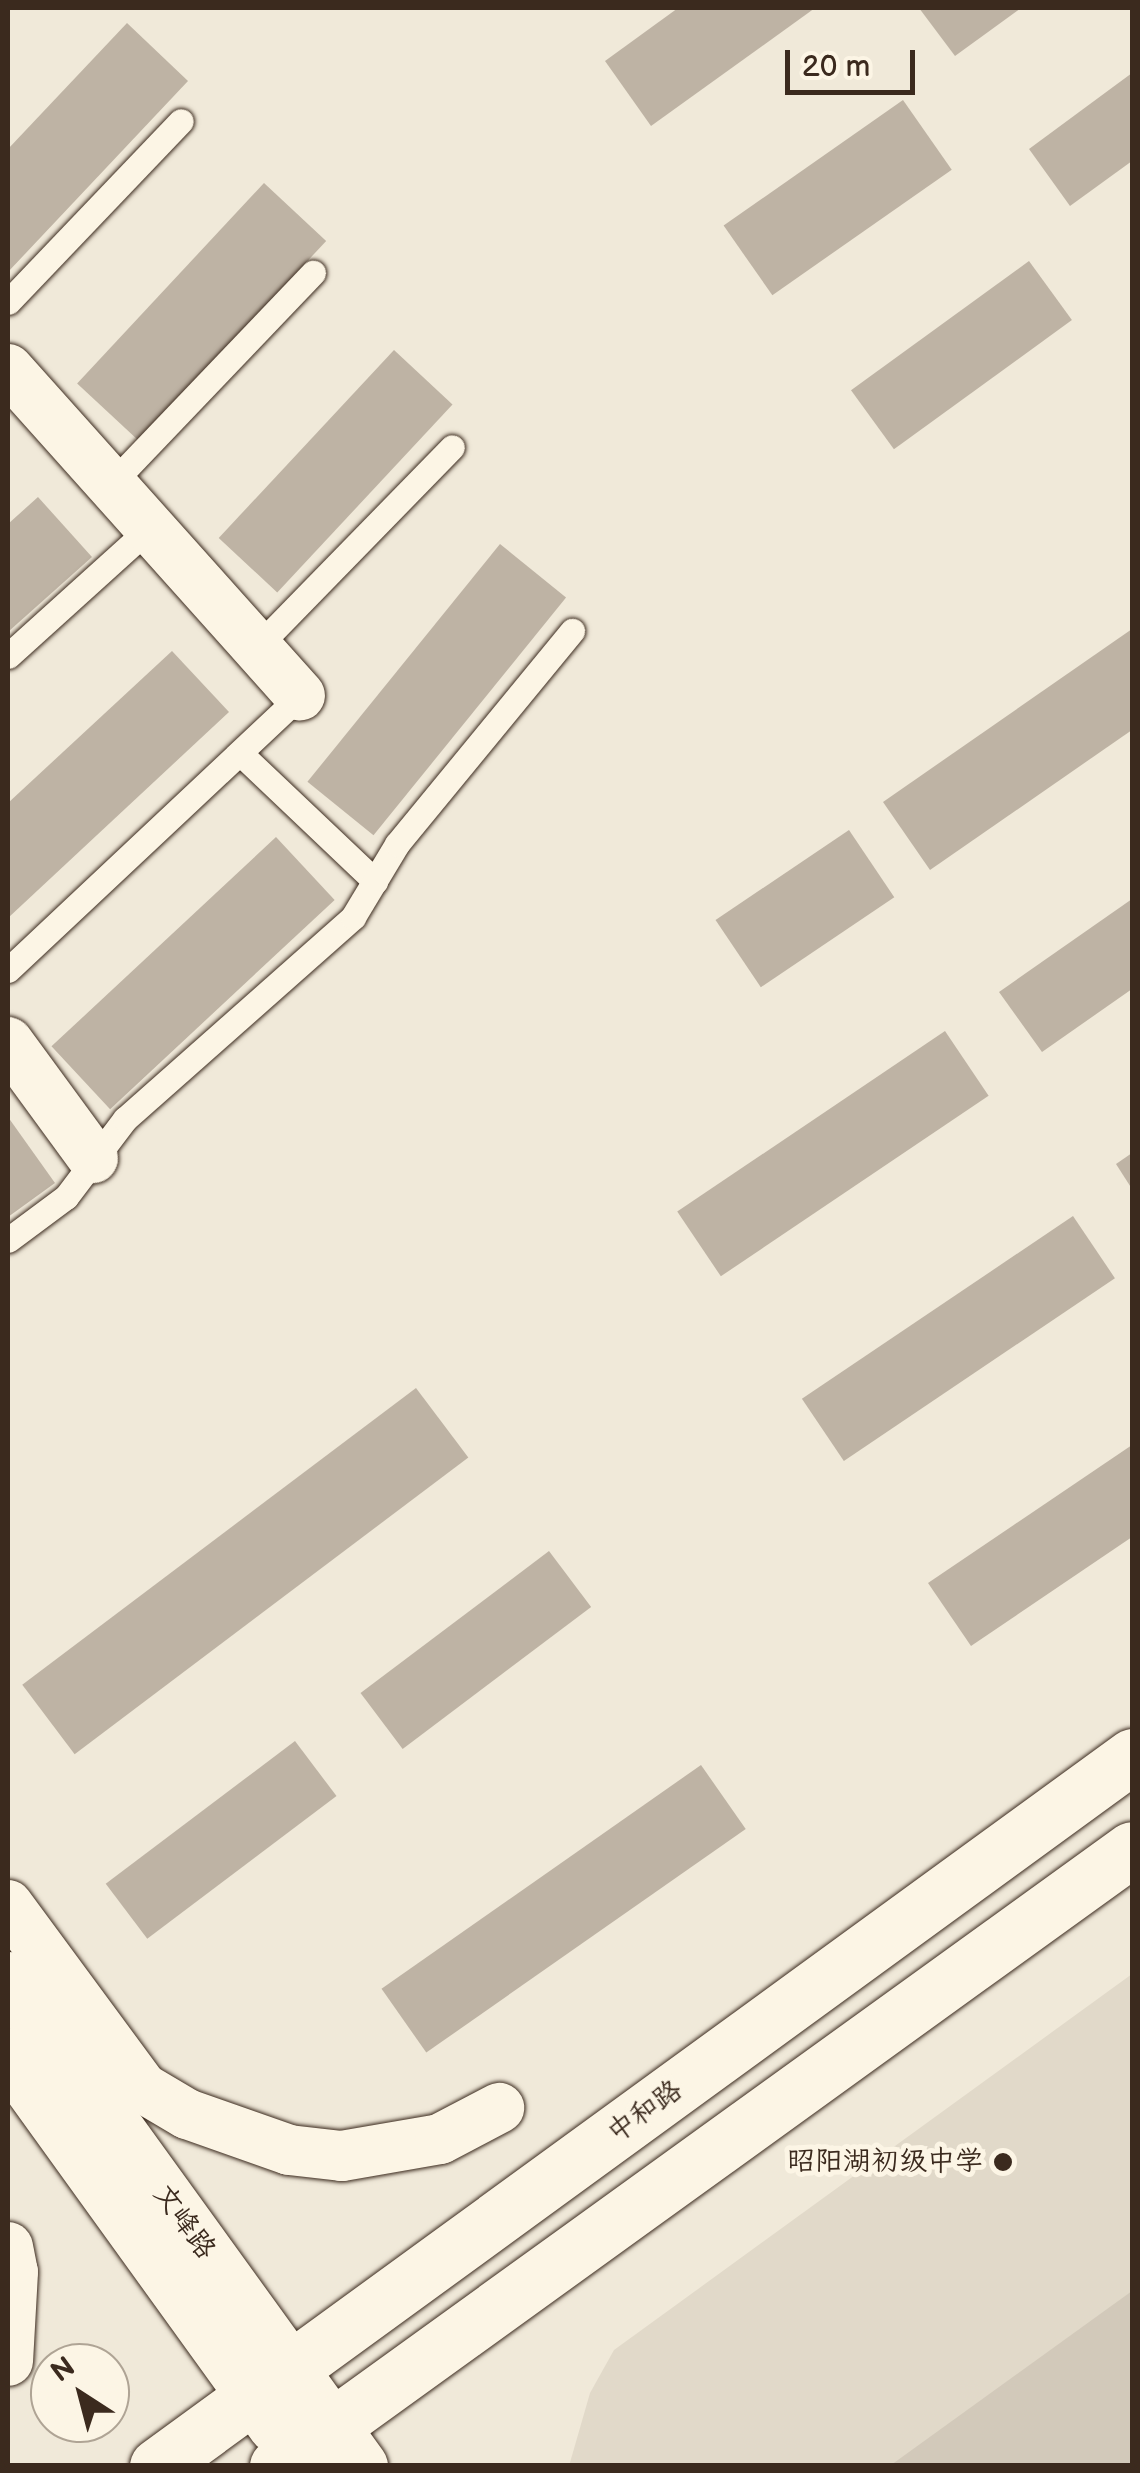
<!DOCTYPE html>
<meta charset="utf-8">
<style>
body{margin:0}
#map{position:relative;width:1140px;height:2473px;overflow:hidden;background:#f0e9d9;font-family:"Balsamiq Sans","LXGW WenKai TC",sans-serif}
div>[style]{position:absolute}
.built>*{inset:0;background:#e1d9c9}
.green>*{inset:0;background:#d2c9ba}
.building>*{inset:0;background:#beb3a4;transform-origin:0 0}
.roads{filter:drop-shadow(0 0 2px #3b2a1e) drop-shadow(0 0 2px #3b2a1e)}
.lane>*{height:25px;margin:-12.5px;padding:0 12.5px;transform-origin:12.5px;border-radius:12.5px;background:#fcf5e5}
.street>*{height:50px;margin:-25px;padding:0 25px;transform-origin:25px;border-radius:25px;background:#fcf5e5}
.secondary>*{height:55px;margin:-27.5px;padding:0 27.5px;transform-origin:27.5px;border-radius:27.5px;background:#fcf5e5}
.dots>*{width:28px;height:28px;translate:-50% -50%;box-sizing:border-box;border:5px solid #fcf5e5;border-radius:50%}
span{translate:-50% -50%;white-space:nowrap;text-align:center;line-height:1.15;-webkit-text-stroke:10px #fcf5e5;paint-order:stroke}
.street-label{font-size:28px;color:#3b2a1e}
.poi-label{font-size:28px;color:#3b2a1e}
.right{translate:-100% -50%;text-align:right}
.frame{position:absolute;inset:0;border:10px solid #3b2a1e;pointer-events:none}
.north{position:absolute;left:30px;top:2343px;width:100px;height:100px;box-sizing:border-box;background:#fcf5e5;border:2px solid #afa495;border-radius:50%;rotate:324deg;font-size:28px;font-weight:700;line-height:40px;text-align:center;color:#3b2a1e}
.north::after{content:'';display:block;margin:auto;width:35px;height:45px;background:#3b2a1e;clip-path:polygon(50% 0,100% 100%,50% 72%,0 100%)}
.scale{position:absolute;left:785px;top:50px;width:130px;height:45px;box-sizing:border-box;border:5px solid #3b2a1e;border-top:0;padding-left:12px;font-size:30px;line-height:35px;white-space:nowrap;color:#3b2a1e;-webkit-text-stroke:8px #fcf5e5;paint-order:stroke}
</style>
<div id="map">
<div class="built">
<div style="clip-path:polygon(1132px 1974px,1132px 2465px,569px 2466px,590px 2393px,614px 2350px)"></div>
</div>
<div class="green">
<div style="clip-path:polygon(1132px 2291px,1132px 2465px,891px 2465px)"></div>
</div>
<div class="building">
<div style="clip-path:polygon(678px 8px,815px 8px,651px 126px,605px 61px)"></div>
<div style="clip-path:polygon(919px 8px,1021px 8px,955px 56px)"></div>
<div style="clip-path:polygon(127px 23px,188px 81px,8px 272px,8px 149px)"></div>
<div style="clip-path:polygon(1132px 73px,1132px 161px,1070px 206px,1029px 149px)"></div>
<div style="left:903px;top:100px;width:85px;height:219px;rotate:55deg"></div>
<div style="left:264px;top:183px;width:85px;height:274px;rotate:43deg"></div>
<div style="left:1029px;top:261px;width:73px;height:220px;rotate:54deg"></div>
<div style="left:394px;top:350px;width:80px;height:257px;rotate:43deg"></div>
<div style="clip-path:polygon(38px 497px,92px 557px,8px 632px,8px 524px)"></div>
<div style="left:500px;top:544px;width:85px;height:306px;rotate:39deg"></div>
<div style="clip-path:polygon(1132px 629px,1132px 730px,930px 870px,883px 802px)"></div>
<div style="clip-path:polygon(172px 651px,229px 712px,8px 918px,8px 803px)"></div>
<div style="left:849px;top:830px;width:81px;height:161px;rotate:56deg"></div>
<div style="left:276px;top:837px;width:86px;height:307px;rotate:47deg"></div>
<div style="clip-path:polygon(1132px 899px,1132px 989px,1042px 1052px,999px 992px)"></div>
<div style="left:945px;top:1031px;width:78px;height:323px;rotate:56deg"></div>
<div style="clip-path:polygon(8px 1117px,55px 1183px,8px 1217px)"></div>
<div style="clip-path:polygon(1132px 1153px,1132px 1189px,1116px 1164px)"></div>
<div style="left:1073px;top:1216px;width:75px;height:327px;rotate:56deg"></div>
<div style="left:416px;top:1388px;width:87px;height:493px;rotate:53deg"></div>
<div style="clip-path:polygon(1132px 1445px,1132px 1537px,971px 1646px,928px 1583px)"></div>
<div style="left:549px;top:1551px;width:70px;height:236px;rotate:53deg"></div>
<div style="left:295px;top:1741px;width:69px;height:237px;rotate:53deg"></div>
<div style="left:701px;top:1765px;width:78px;height:390px;rotate:55deg"></div>
</div>
<div class="roads">
<div class="lane">
<div style="left:8px;top:302px;width:250px;rotate:-46.3deg"></div>
<div style="left:112px;top:483px;width:291px;rotate:-46.3deg"></div>
<div style="left:257px;top:647px;width:279px;rotate:-45.7deg"></div>
<div style="left:8px;top:656px;width:194px;rotate:-42.1deg"></div>
<div style="left:241px;top:754px;width:185px;rotate:43.5deg"></div>
<div style="left:8px;top:970px;width:400px;rotate:-43.2deg"></div>
<div style="left:8px;top:1240px;width:72px;rotate:-36.6deg"></div>
<div style="left:66px;top:1197px;width:98px;rotate:-52.9deg"></div>
<div style="left:125px;top:1119px;width:305px;rotate:-41.5deg"></div>
<div style="left:353px;top:917px;width:85px;rotate:-58.9deg"></div>
<div style="left:397px;top:844px;width:276px;rotate:-50.6deg"></div>
</div>
<div class="street">
<div style="left:8px;top:369px;width:438px;rotate:48.2deg"></div>
<div style="left:8px;top:1042px;width:144px;rotate:53.8deg"></div>
<div style="left:8px;top:1905px;width:227px;rotate:53.6deg"></div>
<div style="left:143px;top:2088px;width:51px;rotate:30.6deg"></div>
<div style="left:187px;top:2114px;width:108px;rotate:19.4deg"></div>
<div style="left:289px;top:2150px;width:53px;rotate:6.5deg"></div>
<div style="left:342px;top:2156px;width:99px;rotate:-9.8deg"></div>
<div style="left:440px;top:2139px;width:67px;rotate:-27.7deg"></div>
<div style="left:8px;top:2247px;width:25px;rotate:79deg"></div>
<div style="left:13px;top:2272px;width:89px;rotate:93.2deg"></div>
</div>
<div class="secondary">
<div style="left:8px;top:1979px;width:601px;rotate:54.14deg"></div>
<div style="left:8px;top:2055px;width:456px;rotate:54.2deg"></div>
<div style="left:157px;top:2466px;width:1206px;rotate:-36.06deg"></div>
<div style="left:277px;top:2466px;width:1054px;rotate:-35.82deg"></div>
</div>
</div>
<div class="dots">
<div style="left:1003px;top:2162px;background:#3b2a1e"></div>
</div>
<div class="street-label">
<span style="left:645px;top:2112px;rotate:-36deg">中和路</span>
<span style="left:184px;top:2222px;rotate:54deg">文峰路</span>
</div>
<div class="poi-label">
<span class="right" style="left:983px;top:2162px">昭阳湖初级中学</span>
</div>
<div class="frame"></div>
<div class="north">N</div>
<div class="scale">20 m</div>
</div>
